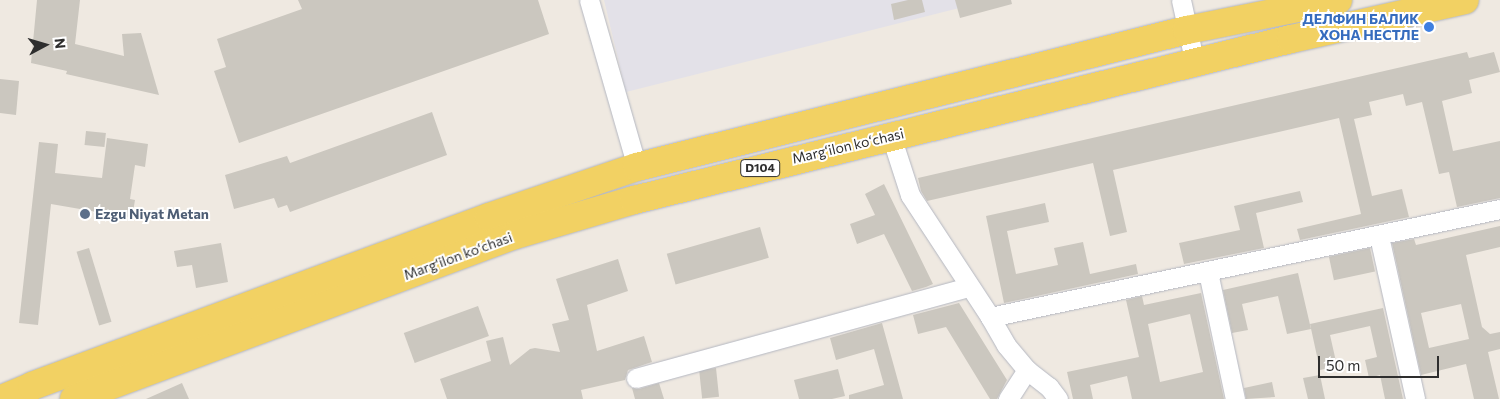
<!DOCTYPE html>
<meta charset="utf-8">
<style>
body{margin:0}
#map{position:relative;width:1500px;height:399px;overflow:hidden;background:#efe9e1;font-family:Commissioner,sans-serif}
div>[style]{position:absolute}
.industrial>*{inset:0;background:#e3e1e8}
.building>*{inset:0;background:#cbc7bf;transform-origin:0 0}
.roads{filter:drop-shadow(0 0 1px #b4b7c1) drop-shadow(0 0 1px #b4b7c1)}
.minor>*{height:19px;margin:-9.5px;padding:0 9.5px;transform-origin:9.5px;border-radius:9.5px;background:#fff}
.primary>*{height:28px;margin:-14px;padding:0 14px;transform-origin:14px;border-radius:14px;background:#f2d163}
.dots>*{width:14px;height:14px;translate:-50% -50%;box-sizing:border-box;border:2px solid #fff;border-radius:50%}
span{translate:-50% -50%;white-space:nowrap;text-align:center;line-height:1.15;-webkit-text-stroke:4px #fff;paint-order:stroke}
.shield-label span{padding:1px 4px;background:#fff;border:1px solid;border-radius:4px;-webkit-text-stroke-width:0}
.shield-label{font-size:12px;color:#2e2e2e;font-weight:700}
.shop-label{font-size:14px;color:#366cbe;font-weight:700}
.right{translate:-100% -50%;text-align:right}
.street-label{font-size:14px;color:#2e2e2e}
.service-label{font-size:14px;color:#4e5e75;font-weight:700}
.left{translate:0 -50%;text-align:left}
.north{position:absolute;left:20px;top:20px;width:50px;height:50px;-webkit-text-stroke:4px #fff;paint-order:stroke;rotate:84deg;font-size:14px;font-weight:700;line-height:20px;text-align:center;color:#2e2e2e}
.north::after{content:'';display:block;margin:auto;width:18px;height:22px;background:#2e2e2e;clip-path:polygon(50% 0,100% 100%,50% 72%,0 100%)}
.scale{position:absolute;left:1318px;top:356px;width:121px;height:22px;box-sizing:border-box;border:2px solid #2e2e2e;border-top:0;padding-left:6px;font-size:15px;line-height:18px;white-space:nowrap;color:#2e2e2e;-webkit-text-stroke:4px #fff;paint-order:stroke}
</style>
<div id="map">
<div class="industrial">
<div style="clip-path:polygon(604px 0,991px 0,626px 92px)"></div>
</div>
<div class="building">
<div style="clip-path:polygon(37px 0,80px 0,75px 44px,124px 56px,122px 34px,141px 33px,159px 95px,66px 74px,67px 71px,31px 63px)"></div>
<div style="clip-path:polygon(298px 0,538px 0,549px 34px,239px 143px,214px 71px,226px 67px,217px 39px,302px 9px)"></div>
<div style="clip-path:polygon(908px 0,922px 0,925px 12px,894px 20px,891px 4px)"></div>
<div style="clip-path:polygon(955px 0,1011px 0,1012px 4px,960px 18px)"></div>
<div style="clip-path:polygon(1467px 52px,1469px 58px,1494px 52px,1500px 72px,1469px 80px,1472px 93px,1442px 101px,1453px 151px,1500px 141px,1500px 198px,1457px 207px,1449px 172px,1439px 174px,1422px 102px,1406px 106px,1403px 94px,1369px 102px,1372px 115px,1354px 119px,1372px 196px,1402px 189px,1409px 217px,1300px 240px,1297px 229px,1361px 214px,1339px 118px,1113px 170px,1127px 232px,1110px 236px,1093px 163px,927px 201px,921px 191px,918px 178px)"></div>
<div style="clip-path:polygon(0 79px,19px 81px,16px 115px,0 113px)"></div>
<div style="clip-path:polygon(432px 112px,447px 155px,290px 212px,287px 205px,278px 208px,274px 198px,234px 209px,225px 175px,287px 156px,290px 163px)"></div>
<div style="left:86px;top:131px;width:20px;height:14px;rotate:6deg"></div>
<div style="clip-path:polygon(107px 138px,148px 144px,145px 167px,135px 165px,130px 199px,135px 200px,132px 218px,51px 204px,38px 325px,19px 323px,39px 142px,58px 144px,55px 173px,102px 178px)"></div>
<div style="clip-path:polygon(884px 184px,933px 284px,926px 287px,912px 291px,884px 234px,857px 244px,850px 224px,875px 215px,865px 194px)"></div>
<div style="clip-path:polygon(1300px 191px,1303px 202px,1256px 213px,1264px 248px,1184px 264px,1179px 243px,1240px 230px,1234px 206px)"></div>
<div style="clip-path:polygon(1045px 203px,1049px 222px,1007px 231px,1016px 274px,1058px 265px,1054px 248px,1083px 242px,1090px 274px,1136px 264px,1138px 274px,1004px 303px,986px 216px)"></div>
<div style="clip-path:polygon(evenodd,1500px 226px,1500px 247px,1466px 255px,1482px 327px,1490px 334px,1500px 332px,1500px 349px,1488px 352px,1499px 399px,1474px 399px,1466px 364px,1421px 375px,1392px 243px,1414px 239px,1416px 245px,1500px 226px,1461px 304px,1469px 339px,1429px 348px,1421px 313px,1461px 304px)"></div>
<div style="left:760px;top:227px;width:32px;height:97px;rotate:74deg"></div>
<div style="clip-path:polygon(221px 243px,228px 282px,196px 288px,192px 265px,177px 267px,174px 251px)"></div>
<div style="left:89px;top:248px;width:77px;height:13px;rotate:73deg"></div>
<div style="left:1370px;top:248px;width:24px;height:42px;rotate:78deg"></div>
<div style="clip-path:polygon(618px 259px,628px 291px,587px 305px,597px 351px,644px 336px,652px 362px,628px 370px,625px 380px,581px 390px,583px 399px,447px 399px,440px 379px,491px 361px,486px 341px,503px 337px,510px 365px,530px 349px,535px 348px,560px 352px,552px 324px,569px 320px,556px 279px)"></div>
<div style="clip-path:polygon(1298px 273px,1311px 329px,1287px 334px,1278px 296px,1242px 304px,1248px 330px,1232px 333px,1223px 290px)"></div>
<div style="clip-path:polygon(evenodd,1201px 293px,1224px 399px,1132px 399px,1127px 376px,1090px 385px,1093px 399px,1073px 399px,1067px 372px,1139px 357px,1126px 300px,1142px 296px,1144px 305px,1201px 293px,1190px 314px,1203px 372px,1160px 382px,1148px 324px,1190px 314px)"></div>
<div style="clip-path:polygon(959px 303px,1007px 380px,997px 399px,990px 399px,946px 327px,918px 334px,913px 315px)"></div>
<div style="left:478px;top:306px;width:32px;height:79px;rotate:70deg"></div>
<div style="clip-path:polygon(1383px 308px,1403px 399px,1385px 399px,1380px 375px,1369px 378px,1365px 360px,1377px 357px,1370px 326px,1330px 335px,1337px 366px,1320px 370px,1310px 324px)"></div>
<div style="clip-path:polygon(882px 323px,903px 399px,849px 399px,849px 395px,884px 385px,874px 349px,836px 360px,830px 338px)"></div>
<div style="left:716px;top:368px;width:29px;height:17px;rotate:84deg"></div>
<div style="clip-path:polygon(838px 369px,845px 396px,832px 399px,799px 399px,794px 380px)"></div>
<div style="clip-path:polygon(1320px 375px,1325px 399px,1308px 399px,1303px 378px)"></div>
<div style="clip-path:polygon(1272px 382px,1275px 397px,1246px 399px,1244px 388px)"></div>
<div style="clip-path:polygon(182px 383px,189px 399px,146px 399px)"></div>
<div style="clip-path:polygon(659px 383px,664px 399px,635px 399px,632px 388px,639px 389px)"></div>
</div>
<div class="roads">
<div class="minor">
<div style="left:589px;top:0;width:174px;rotate:74deg"></div>
<div style="left:1181px;top:0;width:66px;rotate:77.7deg"></div>
<div style="left:891px;top:136px;width:62px;rotate:72.1deg"></div>
<div style="left:910px;top:195px;width:146px;rotate:56.7deg"></div>
<div style="left:990px;top:317px;width:32px;rotate:60deg"></div>
<div style="left:1006px;top:345px;width:33px;rotate:50deg"></div>
<div style="left:1027px;top:370px;width:28px;rotate:38deg"></div>
<div style="left:1049px;top:387px;width:15px;rotate:53deg"></div>
<div style="left:1379px;top:236px;width:167px;rotate:77.5deg"></div>
<div style="left:1208px;top:272px;width:130px;rotate:78deg"></div>
<div style="left:990px;top:317px;width:521px;rotate:-11.96deg"></div>
<div style="left:636px;top:378px;width:345px;rotate:-15.3deg"></div>
<div style="left:1008px;top:399px;width:35px;rotate:-57deg"></div>
</div>
<div class="primary">
<div style="left:2px;top:399px;width:33px;rotate:-23deg"></div>
<div style="left:32px;top:386px;width:487px;rotate:-20.3deg"></div>
<div style="left:489px;top:217px;width:156px;rotate:-18.7deg"></div>
<div style="left:637px;top:167px;width:567px;rotate:-13.99deg"></div>
<div style="left:1187px;top:30px;width:154px;rotate:-11.2deg"></div>
<div style="left:74px;top:399px;width:471px;rotate:-20.4deg"></div>
<div style="left:515px;top:235px;width:124px;rotate:-16.4deg"></div>
<div style="left:634px;top:200px;width:676px;rotate:-13.77deg"></div>
<div style="left:1291px;top:39px;width:178px;rotate:-12.6deg"></div>
</div>
</div>
<div class="dots">
<div style="left:1429px;top:27px;background:#3f7fe0"></div>
<div style="left:85px;top:214px;background:#5c6f8a"></div>
</div>
<div class="shield-label">
<span style="left:760px;top:168px">D104</span>
</div>
<div class="shop-label">
<span class="right" style="left:1419px;top:27px">ДЕЛФИН БАЛИК<br>ХОНА НЕСТЛЕ</span>
</div>
<div class="street-label">
<span style="left:848px;top:146px;rotate:-13deg">Margʻilon koʻchasi</span>
<span style="left:458px;top:256px;rotate:-20deg">Margʻilon koʻchasi</span>
</div>
<div class="service-label">
<span class="left" style="left:95px;top:214px">Ezgu Niyat Metan</span>
</div>
<div class="north">N</div>
<div class="scale">50 m</div>
</div>
